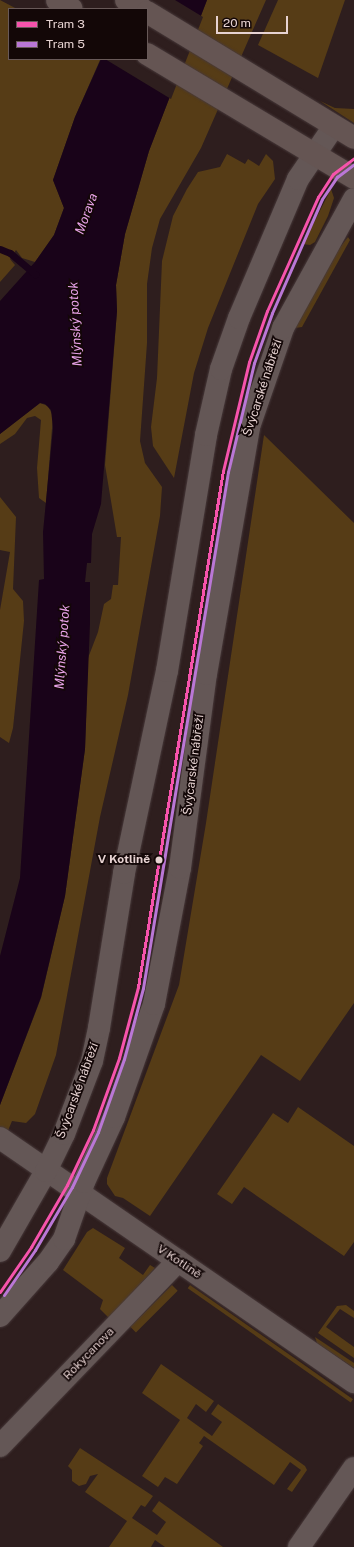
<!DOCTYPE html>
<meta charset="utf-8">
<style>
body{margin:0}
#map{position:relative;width:354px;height:1547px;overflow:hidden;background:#2e1e1e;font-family:"Public Sans",sans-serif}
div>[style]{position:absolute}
.green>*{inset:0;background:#563c16;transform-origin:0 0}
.water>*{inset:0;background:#190319}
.pier>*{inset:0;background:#2e1e1e}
.stream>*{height:7px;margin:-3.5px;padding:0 3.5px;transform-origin:3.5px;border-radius:3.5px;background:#190319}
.roads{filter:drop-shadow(0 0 1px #47393a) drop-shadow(0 0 1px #47393a)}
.street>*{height:22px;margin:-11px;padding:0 11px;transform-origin:11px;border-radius:11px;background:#645756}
.primary>*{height:22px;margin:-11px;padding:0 11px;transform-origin:11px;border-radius:11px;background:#655553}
.tram-1>*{height:3px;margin:-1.5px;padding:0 1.5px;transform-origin:1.5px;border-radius:1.5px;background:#f653ac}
.tram-2>*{height:3px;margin:-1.5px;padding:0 1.5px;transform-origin:1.5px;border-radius:1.5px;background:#ba77d6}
.dots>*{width:11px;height:11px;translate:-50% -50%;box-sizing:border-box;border:2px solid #130707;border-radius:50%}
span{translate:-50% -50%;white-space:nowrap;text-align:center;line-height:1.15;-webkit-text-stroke:3.5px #130707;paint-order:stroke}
.street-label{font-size:12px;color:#e7d3d2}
.stop-label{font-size:12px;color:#e7d3d2;font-weight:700}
.right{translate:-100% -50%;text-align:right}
.water-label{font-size:13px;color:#e9a3e9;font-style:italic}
.legend{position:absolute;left:8px;top:8px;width:140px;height:52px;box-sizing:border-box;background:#130707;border:1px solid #685958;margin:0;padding:5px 7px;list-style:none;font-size:12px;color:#e7d3d2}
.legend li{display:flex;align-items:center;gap:8px;height:20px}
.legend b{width:20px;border:1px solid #685958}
.scale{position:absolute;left:216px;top:16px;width:72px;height:18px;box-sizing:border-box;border:2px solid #e7d3d2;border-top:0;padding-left:5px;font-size:12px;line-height:14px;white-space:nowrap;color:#e7d3d2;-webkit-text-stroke:3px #130707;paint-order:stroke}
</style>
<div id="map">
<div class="green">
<div style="clip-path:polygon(0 0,17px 9px,9px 9px,9px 59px,100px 60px,75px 117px,53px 180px,64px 208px,54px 235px,35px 262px,22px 258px,16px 250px,10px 259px,15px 265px,0 282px)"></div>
<div style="clip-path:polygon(207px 0,266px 0,201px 148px,160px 219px,152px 248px,147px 284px,147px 343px,140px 441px,145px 463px,162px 487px,160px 516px,128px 695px,100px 817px,56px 1055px,35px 1114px,26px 1123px,12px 1121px,0 1150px,0 1105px,41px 998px,65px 896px,85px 749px,88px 658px,98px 632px,104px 604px,111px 599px,113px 585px,118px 585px,121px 537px,117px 537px,105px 465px,117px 311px,116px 285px,125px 234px,149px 151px)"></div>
<div style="clip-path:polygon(278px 0,345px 0,318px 78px,258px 45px)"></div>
<div style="clip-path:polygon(320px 101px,335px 108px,354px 109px,354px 123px)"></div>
<div style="clip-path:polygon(227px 154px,245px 164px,248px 159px,259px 166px,266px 154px,273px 161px,275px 179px,258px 204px,208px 328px,194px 373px,174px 478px,153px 446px,151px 427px,157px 378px,162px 261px,173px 216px,187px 189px,198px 172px,220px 167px)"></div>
<div style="clip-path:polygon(331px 189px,334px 198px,328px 216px,315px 242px,310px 245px,303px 244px)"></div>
<div style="clip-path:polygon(348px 237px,350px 240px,302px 327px,295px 328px,338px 250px)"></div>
<div style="clip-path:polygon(40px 403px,48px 406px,53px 416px,46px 503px,39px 498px,37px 468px,41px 420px,35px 416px,27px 418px,15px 434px,0 444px,0 434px)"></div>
<div style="clip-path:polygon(264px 435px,354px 523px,354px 534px,350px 531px,354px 534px,354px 1003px,300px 1081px,261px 1055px,150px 1216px,123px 1198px,115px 1196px,107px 1184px,107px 1178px,179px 985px,206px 823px)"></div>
<div style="clip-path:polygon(0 497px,16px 517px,13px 589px,23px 601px,24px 621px,13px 728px,9px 743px,0 737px,0 610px,10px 552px,0 550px)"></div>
<div style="clip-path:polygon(298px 1107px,354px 1146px,354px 1242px,344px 1256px,244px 1187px,232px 1204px,217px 1194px,273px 1113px,288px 1123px)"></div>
<div style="clip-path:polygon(93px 1228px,125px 1248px,119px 1258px,143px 1275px,150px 1265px,155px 1268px,109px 1318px,100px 1309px,103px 1300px,63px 1270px,87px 1232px)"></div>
<div style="left:172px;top:1285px;width:8px;height:59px;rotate:45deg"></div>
<div style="left:190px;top:1285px;width:199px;height:4px;rotate:35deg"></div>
<div style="clip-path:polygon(346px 1305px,354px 1311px,354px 1318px,340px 1309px,326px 1327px,354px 1347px,354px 1358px,318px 1333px,337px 1306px)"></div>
<div style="clip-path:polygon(315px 1337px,354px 1363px,354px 1368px,317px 1343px)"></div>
<div style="clip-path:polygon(161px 1364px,214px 1401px,206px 1412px,196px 1404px,187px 1418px,212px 1436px,222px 1422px,211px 1414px,218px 1404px,305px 1466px,307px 1470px,292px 1492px,287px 1489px,301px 1470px,290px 1462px,274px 1485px,204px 1436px,199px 1443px,203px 1446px,177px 1484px,165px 1477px,158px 1487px,142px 1476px,180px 1420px,142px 1393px)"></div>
<div style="clip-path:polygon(80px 1448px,153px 1496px,145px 1507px,141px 1505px,132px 1518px,157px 1535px,166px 1522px,152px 1511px,159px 1501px,223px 1547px,165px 1547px,155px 1540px,151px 1547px,109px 1547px,127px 1521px,85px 1492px,98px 1474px,90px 1476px,86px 1484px,79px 1486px,72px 1481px,72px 1470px,68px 1466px)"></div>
</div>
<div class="water">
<div style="clip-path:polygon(126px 0,207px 0,149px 151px,125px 234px,116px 285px,117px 311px,101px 504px,92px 534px,91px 563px,87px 563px,85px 582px,90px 582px,90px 623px,85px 749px,65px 896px,41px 997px,0 1105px,0 956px,20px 878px,39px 580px,44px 579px,43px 532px,53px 428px,51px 410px,45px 404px,40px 403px,0 434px,0 301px,35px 262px,54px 235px,64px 208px,53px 180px,75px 117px,101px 59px,147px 59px,147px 9px)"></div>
</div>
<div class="pier">
<div style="clip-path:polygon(124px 0,175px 0,203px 17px,171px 99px,105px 59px,147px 59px,147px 9px)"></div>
</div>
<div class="stream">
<div style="left:0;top:249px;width:11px;rotate:22deg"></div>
<div style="left:10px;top:253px;width:33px;rotate:40deg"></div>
</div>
<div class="roads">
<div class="street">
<div style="left:0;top:1138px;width:430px;rotate:34.6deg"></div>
<div style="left:0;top:1251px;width:92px;rotate:-60.1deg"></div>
<div style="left:46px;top:1171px;width:41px;rotate:-64.1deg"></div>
<div style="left:64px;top:1134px;width:78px;rotate:-69deg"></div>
<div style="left:92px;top:1061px;width:34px;rotate:-78deg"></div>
<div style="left:99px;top:1028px;width:157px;rotate:-80.8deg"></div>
<div style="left:124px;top:873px;width:207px;rotate:-78deg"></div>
<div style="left:167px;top:671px;width:239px;rotate:-80.6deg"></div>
<div style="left:206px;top:435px;width:68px;rotate:-77.2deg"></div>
<div style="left:221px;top:369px;width:54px;rotate:-70.6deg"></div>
<div style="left:239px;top:318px;width:151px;rotate:-67deg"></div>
<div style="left:298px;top:179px;width:64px;rotate:-55.8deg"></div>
<div style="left:0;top:1316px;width:72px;rotate:-48.4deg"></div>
<div style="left:48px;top:1262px;width:28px;rotate:-55deg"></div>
<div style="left:64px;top:1239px;width:60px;rotate:-70.7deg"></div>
<div style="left:84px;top:1182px;width:72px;rotate:-65.2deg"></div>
<div style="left:114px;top:1117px;width:120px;rotate:-70.5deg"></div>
<div style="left:154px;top:1004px;width:138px;rotate:-79.2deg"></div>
<div style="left:180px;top:868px;width:196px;rotate:-82.4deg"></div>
<div style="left:206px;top:674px;width:251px;rotate:-80.1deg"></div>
<div style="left:249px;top:427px;width:105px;rotate:-71deg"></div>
<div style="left:283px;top:328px;width:147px;rotate:-61.2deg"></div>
<div style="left:0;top:1446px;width:257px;rotate:-46.1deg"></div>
<div style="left:299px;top:1547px;width:96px;rotate:-55.2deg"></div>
</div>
<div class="primary">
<div style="left:57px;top:0;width:17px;rotate:31deg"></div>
<div style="left:126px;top:0;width:18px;rotate:29deg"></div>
<div style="left:147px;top:12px;width:242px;rotate:31.3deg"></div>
<div style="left:147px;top:54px;width:241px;rotate:30.9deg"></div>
</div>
</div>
<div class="tram-1">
<div style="left:0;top:1292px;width:55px;rotate:-55.4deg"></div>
<div style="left:31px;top:1247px;width:72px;rotate:-59.9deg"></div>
<div style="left:67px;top:1185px;width:61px;rotate:-64.7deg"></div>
<div style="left:93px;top:1130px;width:77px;rotate:-70.1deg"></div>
<div style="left:119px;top:1058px;width:73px;rotate:-75deg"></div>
<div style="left:138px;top:987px;width:523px;rotate:-80.65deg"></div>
<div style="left:223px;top:471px;width:112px;rotate:-76.6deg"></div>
<div style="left:249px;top:362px;width:54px;rotate:-70.6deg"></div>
<div style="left:267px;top:311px;width:125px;rotate:-65.9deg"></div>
<div style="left:318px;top:197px;width:27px;rotate:-57deg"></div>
<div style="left:333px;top:174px;width:26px;rotate:-37deg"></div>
</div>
<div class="tram-2">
<div style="left:4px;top:1295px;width:55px;rotate:-55.4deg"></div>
<div style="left:35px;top:1250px;width:73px;rotate:-59.6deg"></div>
<div style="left:72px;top:1187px;width:61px;rotate:-64.7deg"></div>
<div style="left:98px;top:1132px;width:77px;rotate:-70.4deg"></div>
<div style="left:124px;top:1059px;width:73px;rotate:-75deg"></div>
<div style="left:143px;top:988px;width:523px;rotate:-80.65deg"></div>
<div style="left:228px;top:472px;width:112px;rotate:-76.6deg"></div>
<div style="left:254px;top:363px;width:53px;rotate:-70.2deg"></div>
<div style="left:272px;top:313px;width:124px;rotate:-66.3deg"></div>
<div style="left:322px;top:199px;width:27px;rotate:-56deg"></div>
<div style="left:337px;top:177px;width:21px;rotate:-37deg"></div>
</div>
<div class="dots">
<div style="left:159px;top:860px;background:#e7d3d2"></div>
</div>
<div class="street-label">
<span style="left:263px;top:388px;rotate:-72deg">Švýcarské nábřeží</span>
<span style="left:194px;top:765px;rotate:-83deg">Švýcarské nábřeží</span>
<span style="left:78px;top:1091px;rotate:-70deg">Švýcarské nábřeží</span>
<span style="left:179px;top:1262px;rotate:34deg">V Kotlině</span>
<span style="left:89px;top:1354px;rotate:-46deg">Rokycanova</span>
</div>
<div class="stop-label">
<span class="right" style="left:150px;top:860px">V Kotlině</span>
</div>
<div class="water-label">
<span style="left:87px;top:214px;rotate:-70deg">Morava</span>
<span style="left:76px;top:324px;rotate:-93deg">Mlýnský potok</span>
<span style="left:63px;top:647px;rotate:-86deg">Mlýnský potok</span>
</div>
<ul class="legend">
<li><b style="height:5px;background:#f653ac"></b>Tram 3</li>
<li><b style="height:5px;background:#ba77d6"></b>Tram 5</li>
</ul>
<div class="scale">20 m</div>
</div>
